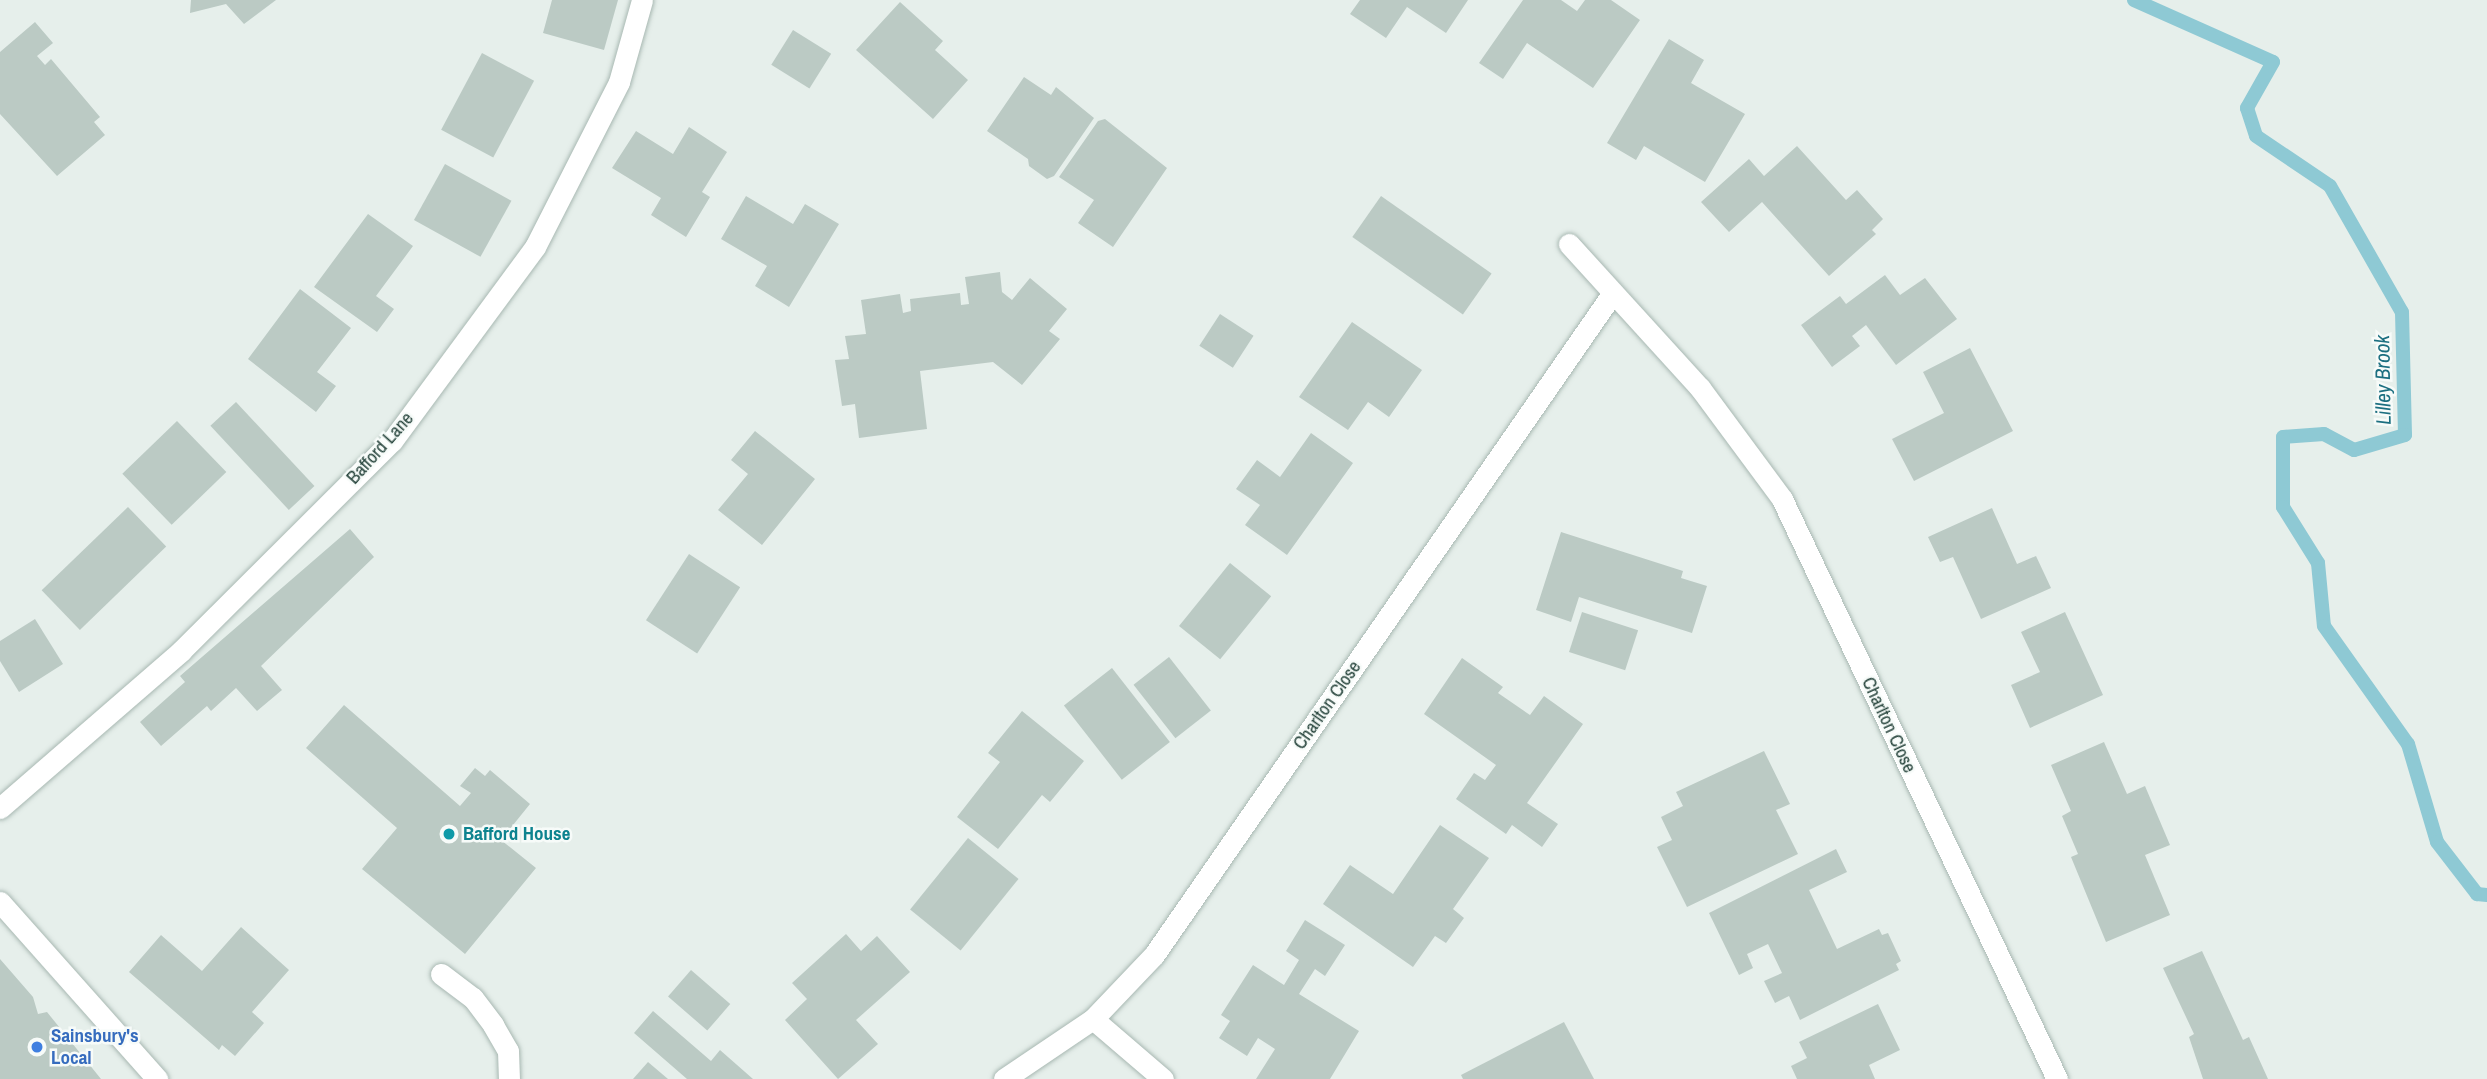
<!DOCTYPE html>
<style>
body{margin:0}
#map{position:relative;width:2487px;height:1079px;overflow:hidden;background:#e6efeb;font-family:"Archivo Narrow",sans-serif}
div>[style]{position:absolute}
.stream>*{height:14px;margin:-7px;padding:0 7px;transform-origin:7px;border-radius:7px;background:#8ec9d4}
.building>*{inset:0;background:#bbcac4;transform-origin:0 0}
.roads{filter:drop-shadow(0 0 2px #a8b8b2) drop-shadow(0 0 2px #a8b8b2)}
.lane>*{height:21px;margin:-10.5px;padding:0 10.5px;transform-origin:10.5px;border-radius:10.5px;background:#fff}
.street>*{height:21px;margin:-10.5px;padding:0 10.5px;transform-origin:10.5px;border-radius:10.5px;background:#fff}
.dots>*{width:19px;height:19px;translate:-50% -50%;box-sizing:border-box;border:4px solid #f7fbf9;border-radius:50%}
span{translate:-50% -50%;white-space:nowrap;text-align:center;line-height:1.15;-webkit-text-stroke:5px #f7fbf9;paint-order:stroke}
.street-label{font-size:19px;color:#24423a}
.culture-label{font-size:19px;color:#0d838f;font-weight:700}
.left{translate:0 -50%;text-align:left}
.shop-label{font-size:19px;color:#366cbe;font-weight:700}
.water-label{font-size:21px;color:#1c6f80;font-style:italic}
</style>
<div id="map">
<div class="stream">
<div style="left:2134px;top:0;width:152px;rotate:24deg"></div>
<div style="left:2273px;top:62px;width:53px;rotate:119.5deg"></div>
<div style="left:2247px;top:108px;width:29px;rotate:72deg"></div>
<div style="left:2256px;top:136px;width:89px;rotate:34deg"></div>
<div style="left:2330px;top:186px;width:145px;rotate:60.3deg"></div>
<div style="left:2402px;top:312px;width:123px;rotate:88.6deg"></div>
<div style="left:2405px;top:435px;width:53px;rotate:163.6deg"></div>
<div style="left:2354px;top:450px;width:34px;rotate:-152deg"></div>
<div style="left:2324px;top:434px;width:41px;rotate:175.8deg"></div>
<div style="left:2283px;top:437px;width:70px;rotate:90deg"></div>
<div style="left:2283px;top:507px;width:66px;rotate:58deg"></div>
<div style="left:2318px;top:563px;width:63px;rotate:84.6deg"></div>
<div style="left:2324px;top:626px;width:145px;rotate:54.6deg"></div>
<div style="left:2408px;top:744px;width:102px;rotate:73.5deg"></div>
<div style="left:2437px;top:842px;width:66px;rotate:52.4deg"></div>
<div style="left:2477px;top:894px;width:10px;rotate:6deg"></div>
</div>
<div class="building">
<div style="clip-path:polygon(191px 0,276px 0,244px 24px,226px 4px,190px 13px)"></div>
<div style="clip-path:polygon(552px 0,618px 0,604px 50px,543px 33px)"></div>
<div style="clip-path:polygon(1360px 0,1468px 0,1446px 33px,1407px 7px,1386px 38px,1350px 14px)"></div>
<div style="clip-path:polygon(1523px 0,1561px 0,1577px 11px,1585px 0,1611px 0,1640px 20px,1593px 88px,1527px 43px,1503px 79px,1479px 63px)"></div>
<div style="clip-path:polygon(900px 2px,943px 41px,935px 50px,968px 80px,933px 119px,856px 50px)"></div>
<div style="clip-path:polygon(35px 22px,53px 43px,37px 56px,45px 65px,51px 59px,100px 117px,94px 122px,105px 135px,57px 176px,0 114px,0 52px)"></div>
<div style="left:793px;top:30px;width:45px;height:41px;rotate:32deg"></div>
<div style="clip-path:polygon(1669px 39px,1704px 60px,1691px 83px,1745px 114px,1705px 182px,1644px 146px,1636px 160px,1607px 143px)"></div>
<div style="left:482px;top:53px;width:59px;height:87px;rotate:28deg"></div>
<div style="clip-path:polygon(1024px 77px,1051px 95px,1056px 87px,1094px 118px,1054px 176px,1047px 179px,1029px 166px,1028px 159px,987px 131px)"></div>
<div style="clip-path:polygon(1105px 119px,1167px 168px,1113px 247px,1078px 223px,1094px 200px,1059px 177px,1098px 121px)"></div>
<div style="clip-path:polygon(689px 127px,727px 152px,702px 192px,710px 197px,686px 237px,651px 215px,661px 198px,612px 168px,636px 131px,673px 154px)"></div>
<div style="clip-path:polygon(1797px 146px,1846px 200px,1857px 190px,1883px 219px,1872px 230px,1876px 234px,1829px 276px,1762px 202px,1729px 232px,1701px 202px,1749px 159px,1764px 176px)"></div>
<div style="left:445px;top:164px;width:76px;height:64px;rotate:29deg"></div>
<div style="clip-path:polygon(746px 196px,793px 224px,805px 204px,839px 224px,789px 307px,755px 286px,767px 266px,721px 239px)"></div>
<div style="left:1381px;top:196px;width:135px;height:50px;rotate:35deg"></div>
<div style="clip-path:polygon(368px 214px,413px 246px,376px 296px,394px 309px,377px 332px,314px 287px)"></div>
<div style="clip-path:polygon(1000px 272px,1002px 292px,1012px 300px,1030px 278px,1067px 309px,1049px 331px,1060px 339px,1022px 385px,993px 362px,920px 371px,927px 429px,859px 438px,855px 404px,842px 406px,835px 360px,849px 359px,845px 336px,866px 334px,861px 300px,900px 294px,903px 313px,911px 311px,910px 299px,960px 293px,961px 305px,969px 304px,965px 277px)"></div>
<div style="clip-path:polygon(1885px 275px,1900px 295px,1925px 278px,1957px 319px,1896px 365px,1866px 325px,1852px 336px,1860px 346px,1832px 367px,1801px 325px,1840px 296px,1846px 304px)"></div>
<div style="clip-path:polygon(300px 289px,351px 328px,317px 372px,336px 386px,316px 412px,248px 359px)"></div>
<div style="left:1220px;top:314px;width:40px;height:38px;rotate:33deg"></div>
<div style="clip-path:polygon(1352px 322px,1422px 370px,1389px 417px,1368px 402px,1348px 430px,1299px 397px)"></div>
<div style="clip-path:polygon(1970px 348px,2013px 431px,1914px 481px,1892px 439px,1944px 413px,1923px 372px)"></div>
<div style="left:236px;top:402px;width:115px;height:35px;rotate:47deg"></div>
<div style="left:177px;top:421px;width:71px;height:76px;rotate:46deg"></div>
<div style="clip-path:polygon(755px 431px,815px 479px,762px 545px,718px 510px,748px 474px,731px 460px)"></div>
<div style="clip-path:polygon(1311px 433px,1353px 463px,1287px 555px,1245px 525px,1260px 505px,1236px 489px,1257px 460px,1280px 477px)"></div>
<div style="left:128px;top:507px;width:55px;height:120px;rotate:46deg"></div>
<div style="clip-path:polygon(1992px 508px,2017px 564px,2036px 556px,2051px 588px,1981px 619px,1953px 557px,1940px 562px,1928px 537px)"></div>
<div style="clip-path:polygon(350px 529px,374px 557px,261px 666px,282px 690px,257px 711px,236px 688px,211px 711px,207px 706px,161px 746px,140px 722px,185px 682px,180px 676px)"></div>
<div style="clip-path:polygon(1561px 532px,1683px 571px,1681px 578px,1707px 586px,1692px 633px,1579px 597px,1571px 622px,1536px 610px)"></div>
<div style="left:689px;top:554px;width:61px;height:79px;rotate:33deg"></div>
<div style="left:1230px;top:563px;width:53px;height:81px;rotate:39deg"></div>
<div style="left:1582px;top:612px;width:59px;height:42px;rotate:18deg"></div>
<div style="clip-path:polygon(2065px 612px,2103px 695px,2030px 728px,2011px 685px,2040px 672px,2021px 632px)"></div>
<div style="clip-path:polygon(35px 619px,63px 664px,19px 692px,0 661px,0 641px)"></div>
<div style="left:1169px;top:657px;width:68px;height:45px;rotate:52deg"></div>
<div style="clip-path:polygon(1462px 658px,1503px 687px,1498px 693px,1530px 715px,1544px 696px,1583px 724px,1527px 803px,1558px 824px,1542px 847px,1512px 825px,1506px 834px,1456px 799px,1474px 773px,1485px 780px,1496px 765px,1424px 714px)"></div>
<div style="left:1112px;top:668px;width:94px;height:61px;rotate:52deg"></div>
<div style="clip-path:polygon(344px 705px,460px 806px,471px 793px,460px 786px,475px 768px,485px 776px,490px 770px,530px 804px,501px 840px,536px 868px,465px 954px,362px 869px,397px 828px,306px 748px)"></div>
<div style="clip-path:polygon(1022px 711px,1084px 761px,1050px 802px,1042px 795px,998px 849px,957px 817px,1000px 762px,988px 753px)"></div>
<div style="clip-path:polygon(2104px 742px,2127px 794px,2145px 786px,2170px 845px,2145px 855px,2170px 915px,2106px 942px,2071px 857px,2078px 854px,2062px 816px,2071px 811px,2051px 765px)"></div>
<div style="clip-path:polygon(1764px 751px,1790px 804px,1776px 810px,1798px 854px,1687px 907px,1657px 847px,1672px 840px,1661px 817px,1683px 806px,1676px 792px)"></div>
<div style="clip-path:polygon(1440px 825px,1489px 858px,1453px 909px,1464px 918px,1446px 943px,1435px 936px,1413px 967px,1323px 904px,1350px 865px,1393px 894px)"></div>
<div style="left:968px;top:838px;width:65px;height:92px;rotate:39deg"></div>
<div style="clip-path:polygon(1836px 849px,1847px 872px,1809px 890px,1837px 949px,1879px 929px,1882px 935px,1888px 933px,1901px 961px,1896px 964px,1899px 970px,1800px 1020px,1789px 996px,1775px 1003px,1764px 981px,1782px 973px,1768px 944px,1747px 954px,1753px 968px,1739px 975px,1709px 913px)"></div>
<div style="clip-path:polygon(1305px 920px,1345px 945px,1325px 976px,1315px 969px,1299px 994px,1359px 1031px,1330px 1079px,1256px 1079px,1275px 1049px,1258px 1038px,1247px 1056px,1219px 1038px,1230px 1021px,1221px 1015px,1253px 965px,1284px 985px,1299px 960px,1286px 951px)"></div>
<div style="clip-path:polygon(241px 927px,289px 970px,252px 1012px,264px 1023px,235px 1056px,222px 1045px,219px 1050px,129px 972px,161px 935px,202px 971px)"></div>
<div style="clip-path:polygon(846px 934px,861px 951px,877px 936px,910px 972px,856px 1020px,878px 1044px,838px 1079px,785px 1020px,807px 999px,792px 983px)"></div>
<div style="clip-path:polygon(2202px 951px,2243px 1040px,2249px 1037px,2268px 1079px,2203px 1079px,2189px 1037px,2194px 1034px,2163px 968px)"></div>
<div style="clip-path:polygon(0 959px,33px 997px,38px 1014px,47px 1012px,101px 1079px,0 1079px)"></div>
<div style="left:691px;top:970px;width:52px;height:35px;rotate:41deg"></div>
<div style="clip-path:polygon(1878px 1004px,1900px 1050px,1869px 1065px,1875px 1079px,1797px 1079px,1791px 1066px,1807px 1058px,1799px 1042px)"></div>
<div style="clip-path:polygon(653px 1011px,711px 1061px,720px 1050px,753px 1079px,687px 1079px,634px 1033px)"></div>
<div style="clip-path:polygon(1564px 1022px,1594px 1079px,1463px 1079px,1461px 1075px)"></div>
<div style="clip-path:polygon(648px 1062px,668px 1079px,633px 1079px)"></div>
</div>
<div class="roads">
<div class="lane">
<div style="left:441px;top:974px;width:40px;rotate:37deg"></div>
<div style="left:473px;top:998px;width:34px;rotate:53deg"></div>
<div style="left:493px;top:1025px;width:30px;rotate:60deg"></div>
<div style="left:508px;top:1051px;width:28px;rotate:88deg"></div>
</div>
<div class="street">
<div style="left:1569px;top:244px;width:195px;rotate:47.7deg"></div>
<div style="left:1700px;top:388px;width:138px;rotate:53.5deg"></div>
<div style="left:1782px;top:499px;width:642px;rotate:64.63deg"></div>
<div style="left:0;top:808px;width:240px;rotate:-40.9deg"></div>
<div style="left:181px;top:651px;width:298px;rotate:-44.9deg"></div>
<div style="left:392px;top:441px;width:241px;rotate:-53.6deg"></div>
<div style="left:535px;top:247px;width:185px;rotate:-63deg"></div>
<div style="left:619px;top:82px;width:85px;rotate:-74.3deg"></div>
<div style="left:0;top:902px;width:237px;rotate:48.4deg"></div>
<div style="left:1093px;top:1019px;width:92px;rotate:40.6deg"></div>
<div style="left:1004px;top:1079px;width:107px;rotate:-34deg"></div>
<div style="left:1093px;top:1019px;width:88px;rotate:-46.4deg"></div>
<div style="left:1154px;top:955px;width:804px;rotate:-55.28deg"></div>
</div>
</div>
<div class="dots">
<div style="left:449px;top:834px;background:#0f9aa8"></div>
<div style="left:37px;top:1047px;background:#3f7fe0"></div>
</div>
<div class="street-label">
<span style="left:380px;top:448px;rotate:-48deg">Bafford Lane</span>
<span style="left:1327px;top:705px;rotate:-55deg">Charlton Close</span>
<span style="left:1889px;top:725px;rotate:65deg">Charlton Close</span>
</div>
<div class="culture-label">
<span class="left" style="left:463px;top:834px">Bafford House</span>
</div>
<div class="shop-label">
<span class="left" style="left:51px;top:1047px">Sainsbury's<br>Local</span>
</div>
<div class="water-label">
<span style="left:2383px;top:380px;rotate:-91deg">Lilley Brook</span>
</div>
</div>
